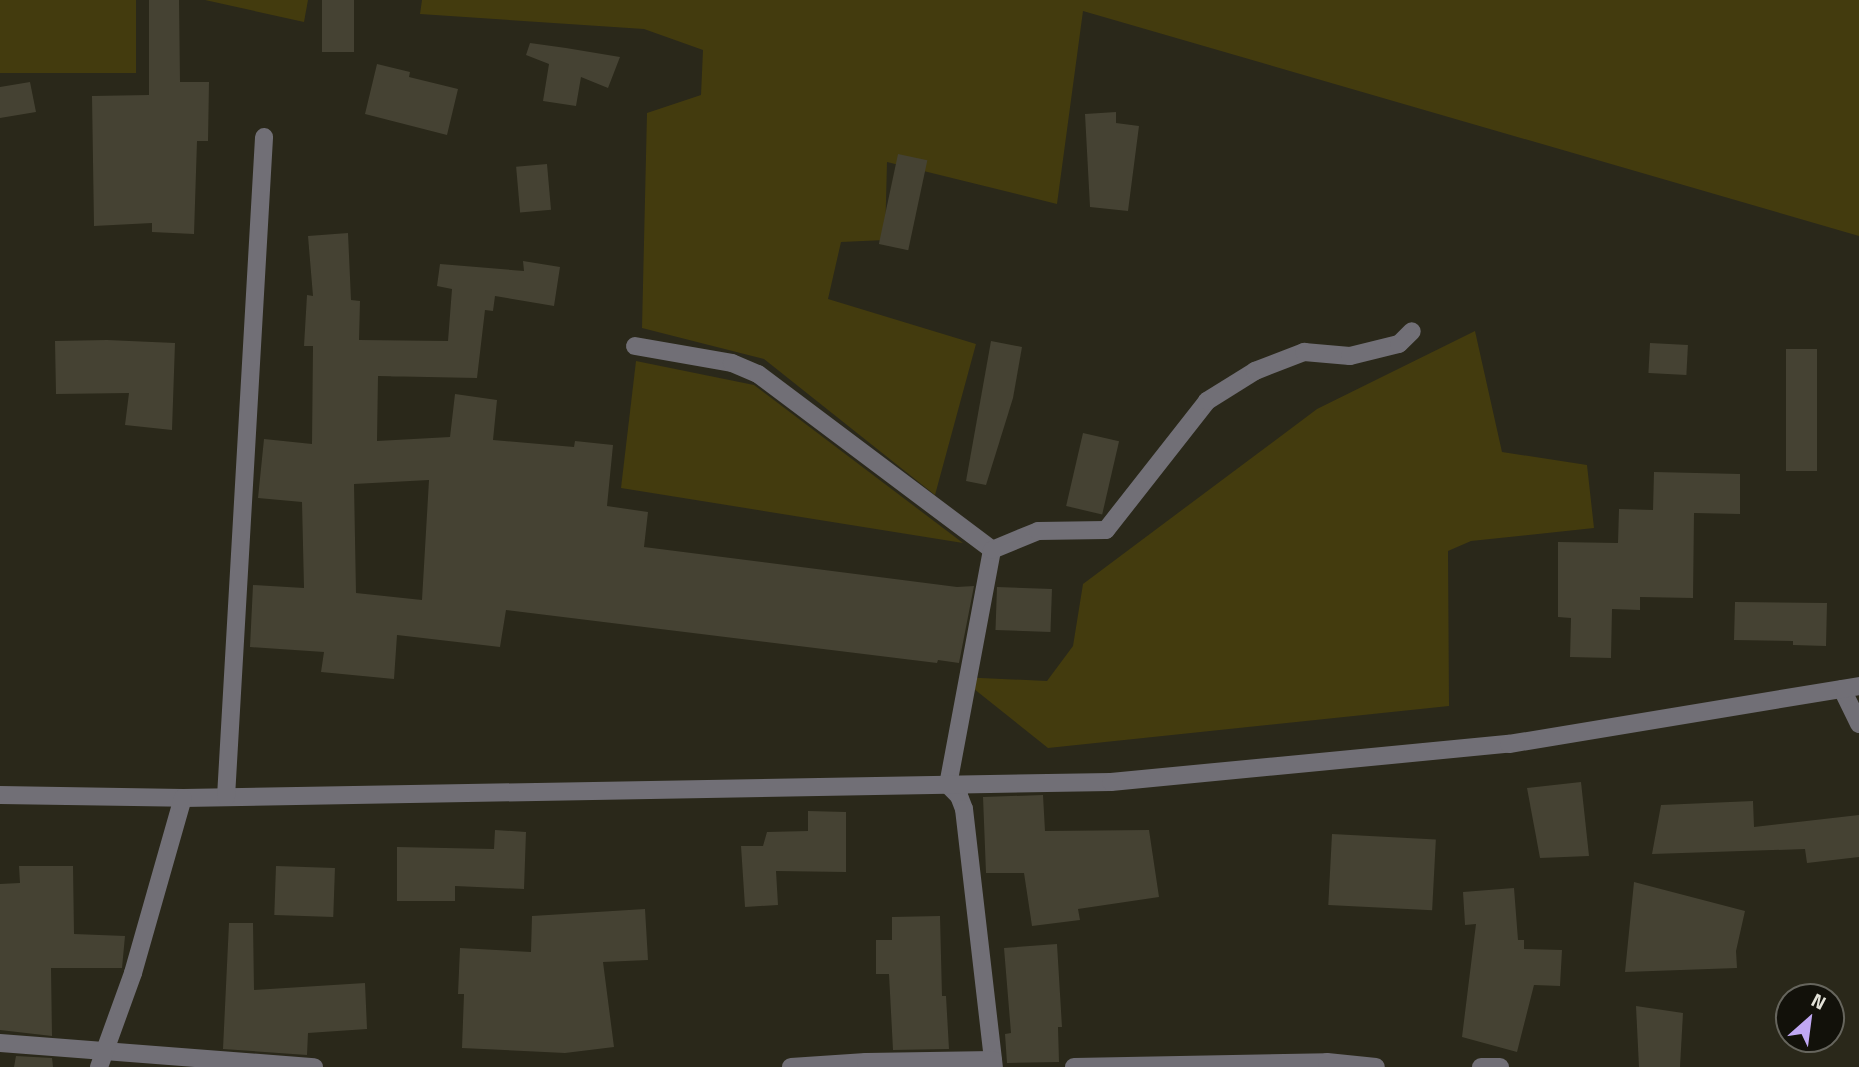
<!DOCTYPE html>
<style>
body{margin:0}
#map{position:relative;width:1859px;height:1067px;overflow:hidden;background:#2a281a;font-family:"Titillium Web",sans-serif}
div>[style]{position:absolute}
.green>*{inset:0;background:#433b0e;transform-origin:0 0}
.building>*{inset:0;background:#454233;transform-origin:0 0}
.minor>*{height:18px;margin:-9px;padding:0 9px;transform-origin:9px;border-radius:9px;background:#716f76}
span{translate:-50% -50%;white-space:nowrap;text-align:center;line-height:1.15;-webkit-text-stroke:5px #12110a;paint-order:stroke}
.north{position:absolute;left:1775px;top:983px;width:70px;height:70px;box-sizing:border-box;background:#12110a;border:2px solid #66655d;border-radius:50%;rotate:28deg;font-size:19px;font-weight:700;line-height:28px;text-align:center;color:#e4e3d9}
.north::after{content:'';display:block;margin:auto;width:24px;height:32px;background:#c0a8f4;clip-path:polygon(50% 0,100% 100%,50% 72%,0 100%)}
</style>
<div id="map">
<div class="green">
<div style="left:0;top:0;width:136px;height:73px"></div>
<div style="clip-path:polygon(205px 0,308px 0,304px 22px)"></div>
<div style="clip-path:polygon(422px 0,1859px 0,1859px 236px,1083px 11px,1057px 204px,887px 162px,885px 240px,841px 242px,828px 299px,976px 344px,935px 495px,764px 359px,642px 328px,647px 113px,701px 95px,703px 50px,644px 29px,420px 14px)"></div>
<div style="clip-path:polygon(1475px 331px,1502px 452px,1587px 465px,1594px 528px,1471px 541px,1448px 551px,1449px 706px,1048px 748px,959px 677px,1047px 681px,1073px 646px,1083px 584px,1317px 409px)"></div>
<div style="clip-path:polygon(636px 361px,754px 385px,963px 543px,621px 488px)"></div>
</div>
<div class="building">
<div style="clip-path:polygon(149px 0,179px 0,180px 82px,209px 82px,208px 141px,197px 141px,194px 234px,152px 232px,152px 223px,94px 226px,92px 96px,149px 95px)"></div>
<div style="left:322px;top:0;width:32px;height:52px"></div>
<div style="clip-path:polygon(530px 43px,566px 48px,620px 57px,608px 88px,581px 77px,576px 106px,543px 101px,549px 64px,526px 55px)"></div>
<div style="clip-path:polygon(377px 64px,410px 72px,409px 77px,458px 89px,447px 135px,365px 114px)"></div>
<div style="clip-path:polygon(30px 82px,36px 112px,0 118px,0 87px)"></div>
<div style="clip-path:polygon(1116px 112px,1116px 123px,1139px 126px,1128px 211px,1090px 207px,1085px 114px)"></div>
<div style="left:898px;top:154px;width:30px;height:92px;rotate:12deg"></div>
<div style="left:547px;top:164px;width:46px;height:31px;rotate:85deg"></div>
<div style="clip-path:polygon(evenodd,348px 233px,351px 300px,360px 301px,359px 340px,448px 341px,452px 289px,437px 286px,440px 264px,524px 271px,523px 261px,560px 267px,554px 306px,495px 296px,493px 311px,485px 310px,477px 378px,378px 376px,377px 441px,450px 437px,455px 394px,497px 400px,493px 440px,574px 447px,575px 441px,613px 445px,607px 506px,648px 512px,644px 547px,957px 587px,974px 586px,959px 663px,938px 660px,937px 663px,506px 610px,500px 647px,397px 635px,394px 679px,321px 672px,324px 652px,250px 647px,253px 585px,304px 588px,302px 502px,258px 498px,264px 439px,312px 444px,313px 346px,304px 346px,307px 295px,313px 296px,308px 236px,348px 233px,429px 480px,422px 600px,356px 593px,354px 484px,429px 480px)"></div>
<div style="clip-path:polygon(107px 340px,175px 343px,172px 430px,125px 425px,129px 393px,56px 394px,55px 341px)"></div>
<div style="clip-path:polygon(991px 341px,1022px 347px,1013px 398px,986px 485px,966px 481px)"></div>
<div style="left:1650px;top:343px;width:38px;height:30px;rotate:3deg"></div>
<div style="left:1786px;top:349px;width:31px;height:122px"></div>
<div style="left:1083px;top:433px;width:37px;height:75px;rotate:13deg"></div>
<div style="clip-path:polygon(1654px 472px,1740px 474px,1740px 514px,1694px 513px,1693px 598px,1640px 597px,1640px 610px,1612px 609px,1611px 658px,1570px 657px,1571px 618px,1558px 617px,1558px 542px,1618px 543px,1619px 509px,1653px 510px)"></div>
<div style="left:997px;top:587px;width:55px;height:43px;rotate:2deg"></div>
<div style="clip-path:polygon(1735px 602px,1827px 603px,1826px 646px,1793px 645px,1793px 641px,1734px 640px)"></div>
<div style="clip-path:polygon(1581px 782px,1589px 856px,1540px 858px,1527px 788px)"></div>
<div style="clip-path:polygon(1043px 795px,1045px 831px,1149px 830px,1159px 897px,1078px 909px,1080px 920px,1032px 926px,1024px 873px,986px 873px,983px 797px)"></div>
<div style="clip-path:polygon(1753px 801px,1754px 827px,1859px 815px,1859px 857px,1807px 863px,1805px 849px,1652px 854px,1661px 805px)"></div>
<div style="clip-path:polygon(808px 811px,846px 812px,846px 872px,776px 871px,778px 905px,745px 907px,741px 846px,763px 846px,767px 832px,808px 831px)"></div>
<div style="clip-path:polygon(495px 830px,526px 832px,524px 889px,455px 886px,455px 901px,397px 901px,397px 847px,494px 849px)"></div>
<div style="left:1332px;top:834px;width:104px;height:71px;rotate:3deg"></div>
<div style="clip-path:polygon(19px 866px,73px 866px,74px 934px,125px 936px,122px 968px,51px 968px,52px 1036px,0 1030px,0 884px,20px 883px)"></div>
<div style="left:276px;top:866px;width:59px;height:49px;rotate:2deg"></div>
<div style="clip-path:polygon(1634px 882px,1745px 911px,1736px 951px,1737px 968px,1625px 972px)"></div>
<div style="clip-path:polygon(1514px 888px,1518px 940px,1524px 940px,1524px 949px,1562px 950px,1560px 986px,1534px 985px,1517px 1052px,1462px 1037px,1476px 924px,1465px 925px,1463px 892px)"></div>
<div style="clip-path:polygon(645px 909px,648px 960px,603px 962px,614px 1047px,565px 1053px,462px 1048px,464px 994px,458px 994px,460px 948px,531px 952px,532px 916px)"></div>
<div style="clip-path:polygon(940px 916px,942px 996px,946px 996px,949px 1049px,893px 1050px,889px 974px,876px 974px,876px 940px,892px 940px,892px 917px)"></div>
<div style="clip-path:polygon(229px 923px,253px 923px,254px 990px,365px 983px,367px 1029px,308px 1033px,307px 1055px,223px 1049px)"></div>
<div style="clip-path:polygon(1057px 944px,1062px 1027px,1058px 1027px,1059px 1062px,1007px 1063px,1005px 1034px,1011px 1033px,1004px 948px)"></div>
<div style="clip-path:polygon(1636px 1006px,1683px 1013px,1680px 1067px,1639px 1067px)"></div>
<div style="clip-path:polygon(16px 1056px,52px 1058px,53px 1067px,14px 1067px)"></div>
</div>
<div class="minor">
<div style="left:635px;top:346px;width:98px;rotate:9.9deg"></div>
<div style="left:732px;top:363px;width:28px;rotate:23deg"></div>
<div style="left:758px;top:374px;width:293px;rotate:36.9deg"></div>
<div style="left:992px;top:550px;width:239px;rotate:100.6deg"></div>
<div style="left:948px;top:785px;width:16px;rotate:45deg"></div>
<div style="left:959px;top:796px;width:14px;rotate:69deg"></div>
<div style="left:964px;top:809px;width:260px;rotate:83.4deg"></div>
<div style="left:992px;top:550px;width:50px;rotate:-22.4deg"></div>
<div style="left:1038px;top:531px;width:68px;rotate:-0.8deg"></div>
<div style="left:1106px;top:530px;width:164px;rotate:-51.9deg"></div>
<div style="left:1207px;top:401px;width:57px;rotate:-32deg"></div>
<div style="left:1255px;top:371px;width:53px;rotate:-21.2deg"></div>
<div style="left:1304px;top:352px;width:46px;rotate:5deg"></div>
<div style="left:1350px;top:356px;width:50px;rotate:-13.8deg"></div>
<div style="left:1399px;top:344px;width:18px;rotate:-45deg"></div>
<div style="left:1842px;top:689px;width:39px;rotate:64deg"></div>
<div style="left:0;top:795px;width:183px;rotate:0.9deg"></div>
<div style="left:183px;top:798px;width:928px;rotate:-0.99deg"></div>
<div style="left:1111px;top:782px;width:400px;rotate:-5.5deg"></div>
<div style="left:1509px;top:744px;width:355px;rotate:-9.4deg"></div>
<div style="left:226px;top:797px;width:661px;rotate:-86.7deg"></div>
<div style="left:0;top:1043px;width:315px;rotate:4.4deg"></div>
<div style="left:99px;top:1067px;width:100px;rotate:-70.1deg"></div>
<div style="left:133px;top:973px;width:182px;rotate:-74.1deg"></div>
<div style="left:791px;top:1067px;width:75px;rotate:-3.8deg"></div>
<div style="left:866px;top:1062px;width:127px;rotate:-0.9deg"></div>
<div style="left:1074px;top:1067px;width:253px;rotate:-1.1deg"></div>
<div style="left:1327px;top:1062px;width:49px;rotate:5.8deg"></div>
<div style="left:1481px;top:1067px;width:19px"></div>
</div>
<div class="north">N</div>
</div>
